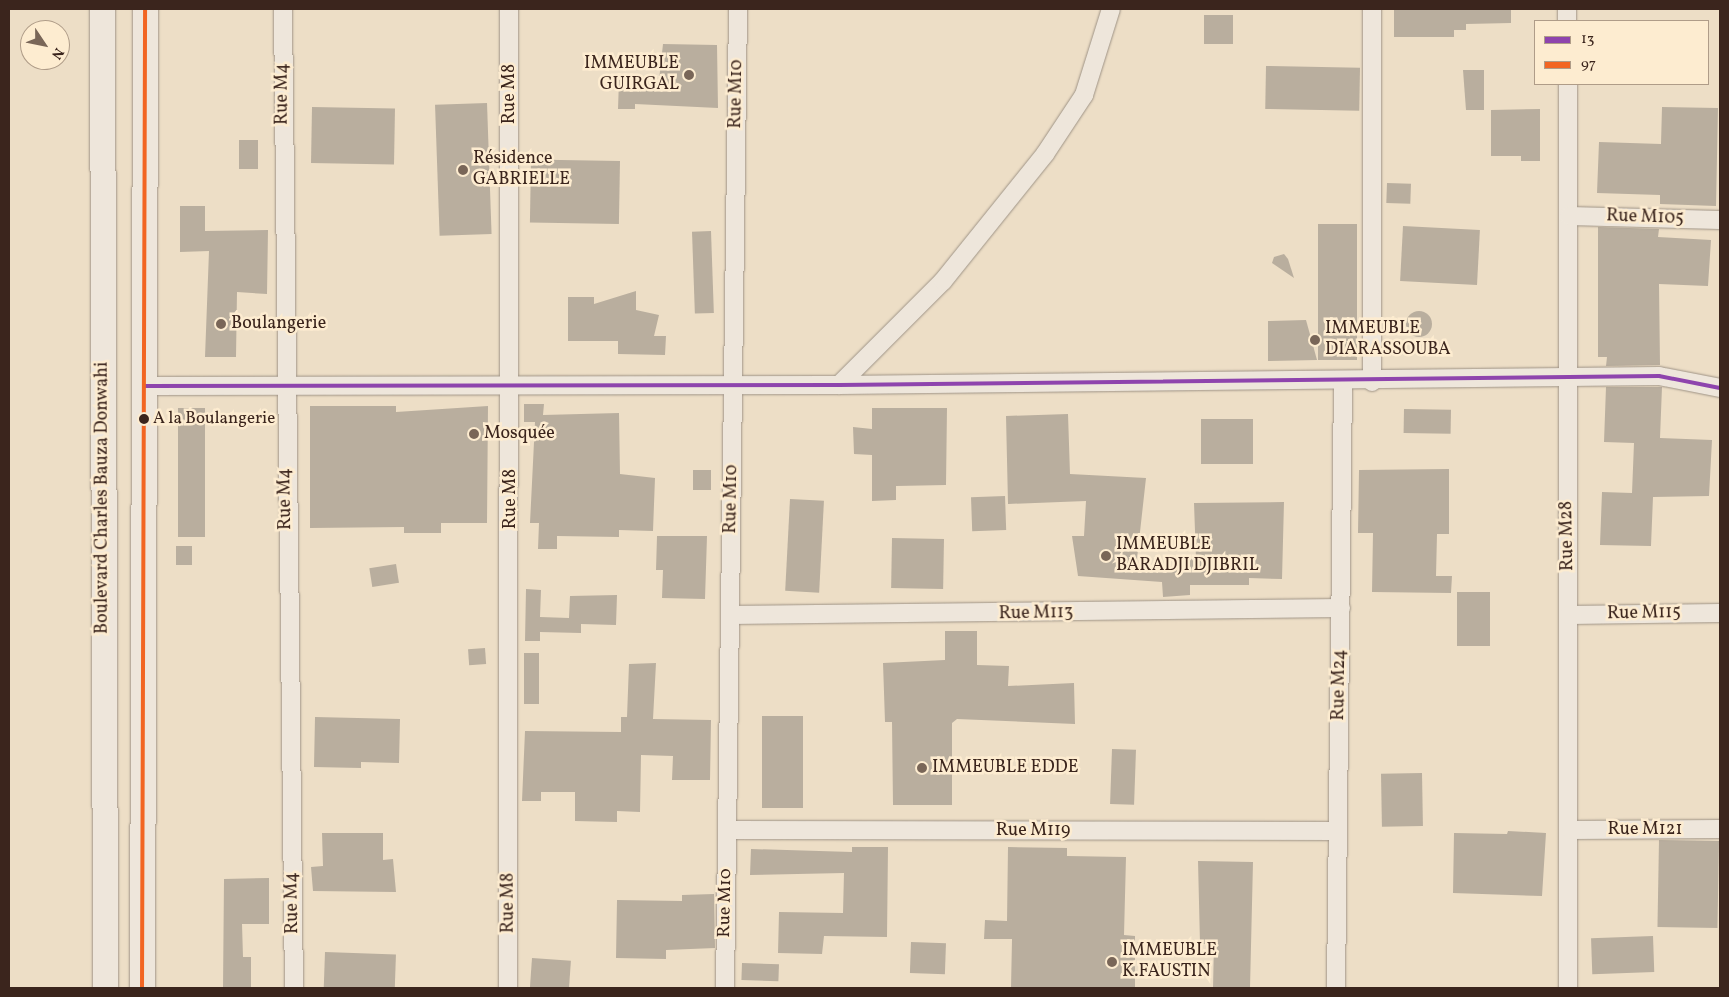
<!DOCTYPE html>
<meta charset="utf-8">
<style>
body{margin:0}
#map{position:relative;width:1729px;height:997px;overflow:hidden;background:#eddec6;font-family:Vollkorn,serif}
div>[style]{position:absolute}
.building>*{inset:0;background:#b9ae9e;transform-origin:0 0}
.round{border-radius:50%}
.roads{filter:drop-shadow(0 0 1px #9e9386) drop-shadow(0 0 1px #9e9386)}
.minor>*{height:18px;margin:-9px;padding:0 9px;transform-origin:9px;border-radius:9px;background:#eee6db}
.secondary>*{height:25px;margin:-12.5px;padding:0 12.5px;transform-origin:12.5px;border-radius:12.5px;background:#eee6db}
.bus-1>*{height:4px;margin:-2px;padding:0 2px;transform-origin:2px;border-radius:2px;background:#8e44ad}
.bus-2>*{height:4px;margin:-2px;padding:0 2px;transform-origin:2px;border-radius:2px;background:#f26522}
.dots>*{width:14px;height:14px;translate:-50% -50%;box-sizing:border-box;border:2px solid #fdecd0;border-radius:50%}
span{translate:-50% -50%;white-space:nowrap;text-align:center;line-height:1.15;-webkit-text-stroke:5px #fdecd0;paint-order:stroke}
.bus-label{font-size:17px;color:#3b251d}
.left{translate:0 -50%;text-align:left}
.poi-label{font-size:18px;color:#3b251d}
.right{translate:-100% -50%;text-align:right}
.street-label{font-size:18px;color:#3b251d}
.frame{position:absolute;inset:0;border:10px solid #3b251d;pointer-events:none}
.legend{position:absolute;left:1534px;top:20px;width:175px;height:65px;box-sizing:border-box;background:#fdecd0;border:1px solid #af9c88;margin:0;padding:6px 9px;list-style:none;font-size:15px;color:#3b251d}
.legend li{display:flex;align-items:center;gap:10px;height:25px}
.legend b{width:25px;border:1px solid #af9c88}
.north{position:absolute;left:20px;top:20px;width:50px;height:50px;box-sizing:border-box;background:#fdecd0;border:1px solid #af9c88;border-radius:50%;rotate:124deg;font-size:14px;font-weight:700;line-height:20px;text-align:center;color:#3b251d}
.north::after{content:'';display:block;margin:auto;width:18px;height:22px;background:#796658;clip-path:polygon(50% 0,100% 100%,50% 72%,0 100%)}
</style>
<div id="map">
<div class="building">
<div style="clip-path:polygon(1394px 9px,1511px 9px,1511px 23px,1466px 24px,1466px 30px,1454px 30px,1454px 37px,1394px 37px)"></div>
<div style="left:1204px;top:15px;width:29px;height:29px"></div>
<div style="clip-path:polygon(663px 44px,717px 45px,718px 108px,635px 104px,635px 109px,618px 109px,619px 80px,659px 80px)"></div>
<div style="left:1266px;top:66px;width:94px;height:43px;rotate:1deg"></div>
<div style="clip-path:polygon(1463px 70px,1484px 70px,1484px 110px,1466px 110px)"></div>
<div style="left:487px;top:103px;width:131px;height:52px;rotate:88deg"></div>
<div style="left:312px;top:107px;width:83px;height:56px;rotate:1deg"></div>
<div style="clip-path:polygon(1662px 107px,1718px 108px,1716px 206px,1660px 204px,1660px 195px,1597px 193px,1599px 142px,1661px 144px)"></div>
<div style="clip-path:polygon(1540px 109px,1540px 161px,1521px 161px,1521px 156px,1491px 156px,1491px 110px)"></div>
<div style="left:239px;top:140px;width:19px;height:29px"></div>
<div style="left:620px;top:161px;width:63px;height:89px;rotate:91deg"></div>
<div style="left:1387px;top:183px;width:24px;height:20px;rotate:2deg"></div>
<div style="clip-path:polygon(180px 206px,205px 206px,205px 231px,268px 230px,267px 294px,237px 292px,236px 357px,205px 357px,209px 251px,180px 252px)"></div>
<div style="left:1318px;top:224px;width:39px;height:136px"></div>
<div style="left:1403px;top:226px;width:77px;height:55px;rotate:3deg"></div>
<div style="clip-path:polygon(1598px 227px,1659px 229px,1658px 237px,1711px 240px,1708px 286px,1659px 284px,1660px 365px,1606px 366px,1607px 357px,1598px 357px)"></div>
<div style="left:711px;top:231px;width:82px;height:19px;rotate:88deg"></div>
<div style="clip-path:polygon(1284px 254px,1288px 259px,1294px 278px,1272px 263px,1274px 257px)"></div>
<div style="clip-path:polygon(636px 291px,636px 310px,659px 315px,654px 336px,666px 336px,665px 355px,618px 354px,618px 341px,568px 341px,568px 297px,594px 297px,594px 304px)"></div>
<div class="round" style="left:1406px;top:311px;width:26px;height:26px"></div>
<div style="clip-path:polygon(1306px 320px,1317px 360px,1268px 361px,1268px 321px)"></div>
<div style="clip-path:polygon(1606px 387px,1662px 387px,1660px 438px,1712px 440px,1709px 496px,1653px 497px,1651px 546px,1600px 545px,1602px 492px,1632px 493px,1634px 443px,1604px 442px)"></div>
<div style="clip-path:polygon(524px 404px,544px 404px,543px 415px,619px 413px,620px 474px,655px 478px,653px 531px,619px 530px,619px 537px,557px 536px,557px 549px,538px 549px,539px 523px,530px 523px,535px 422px,524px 422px)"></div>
<div style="clip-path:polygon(310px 406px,396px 406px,396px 412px,488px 406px,487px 523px,441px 523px,441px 533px,404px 533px,404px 527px,310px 528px)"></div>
<div style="left:178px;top:408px;width:27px;height:129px"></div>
<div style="clip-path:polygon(872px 408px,947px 408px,946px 485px,896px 486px,896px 500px,872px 501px,872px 455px,854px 454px,853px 427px,872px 429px)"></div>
<div style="left:1404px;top:409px;width:47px;height:24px;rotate:1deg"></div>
<div style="clip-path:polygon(1068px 414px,1070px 474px,1146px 478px,1136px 568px,1177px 566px,1177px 560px,1196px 559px,1194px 503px,1284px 502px,1282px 579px,1249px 578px,1249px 585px,1190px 585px,1190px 595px,1163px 597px,1162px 582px,1078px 576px,1072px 536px,1084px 536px,1086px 501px,1008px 504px,1006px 416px)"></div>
<div style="left:1253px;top:419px;width:45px;height:52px;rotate:90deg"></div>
<div style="clip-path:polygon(1449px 469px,1449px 534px,1437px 534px,1436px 576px,1452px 576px,1451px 593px,1372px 592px,1373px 533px,1358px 533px,1359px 470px)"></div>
<div style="left:693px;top:470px;width:18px;height:20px"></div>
<div style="left:1005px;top:496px;width:34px;height:34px;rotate:88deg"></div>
<div style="left:790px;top:499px;width:34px;height:92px;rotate:3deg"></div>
<div style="clip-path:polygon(657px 536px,707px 536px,705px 599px,662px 598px,663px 570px,656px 570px)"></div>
<div style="left:892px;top:538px;width:52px;height:50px;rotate:1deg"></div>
<div style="left:176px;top:546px;width:16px;height:19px"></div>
<div style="left:396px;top:564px;width:19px;height:27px;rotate:81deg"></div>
<div style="clip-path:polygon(526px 589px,541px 590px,540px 617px,569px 618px,570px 596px,617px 595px,616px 625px,581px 624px,581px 633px,540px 632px,540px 641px,525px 641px)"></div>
<div style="left:1457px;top:592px;width:33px;height:54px"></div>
<div style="clip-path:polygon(945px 631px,977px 631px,977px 665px,1009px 666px,1008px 686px,1074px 683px,1075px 724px,957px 719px,952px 723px,952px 805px,893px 805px,892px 722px,885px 722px,883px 663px,945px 660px)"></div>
<div style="left:485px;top:648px;width:16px;height:17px;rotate:86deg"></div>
<div style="left:524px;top:653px;width:15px;height:51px"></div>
<div style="clip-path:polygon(656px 663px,653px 719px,711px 720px,710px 780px,672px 780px,673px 756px,641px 755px,640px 812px,617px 811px,617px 822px,575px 821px,575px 792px,541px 792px,541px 801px,522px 801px,525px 731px,621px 732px,621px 717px,627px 717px,629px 664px)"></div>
<div style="left:762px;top:716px;width:41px;height:92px"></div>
<div style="clip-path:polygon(315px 717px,400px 719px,399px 763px,361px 762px,361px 768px,314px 767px)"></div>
<div style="left:1112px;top:749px;width:24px;height:55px;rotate:2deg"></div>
<div style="left:1422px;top:773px;width:53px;height:41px;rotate:89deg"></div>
<div style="clip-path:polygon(1508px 831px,1546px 833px,1542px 896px,1453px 893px,1454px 833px,1507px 834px)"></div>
<div style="clip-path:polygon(322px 833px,383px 833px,383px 860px,393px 859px,396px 892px,313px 891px,311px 867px,323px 866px)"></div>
<div style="left:1659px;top:840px;width:60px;height:87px;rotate:1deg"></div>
<div style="clip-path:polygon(852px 847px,888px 847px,887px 937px,824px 936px,822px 954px,778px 953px,779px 912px,843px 913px,844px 873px,750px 875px,751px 849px,852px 852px)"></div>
<div style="clip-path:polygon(1008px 847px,1067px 848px,1067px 856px,1126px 857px,1124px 935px,1135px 936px,1135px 988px,1011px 988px,1012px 939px,984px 939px,985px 920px,1007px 921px)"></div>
<div style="clip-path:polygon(1198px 861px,1253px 862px,1250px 988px,1213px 988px,1214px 944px,1200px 944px)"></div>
<div style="clip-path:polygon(269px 878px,269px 924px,242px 924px,243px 957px,251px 957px,251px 988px,223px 988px,224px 879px)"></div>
<div style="clip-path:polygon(714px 894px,715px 948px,666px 950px,666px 959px,616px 958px,617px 900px,682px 901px,682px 895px)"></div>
<div style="left:1653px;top:936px;width:36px;height:62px;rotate:88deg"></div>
<div style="left:911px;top:942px;width:35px;height:31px;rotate:2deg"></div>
<div style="left:325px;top:952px;width:71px;height:36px;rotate:2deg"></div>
<div style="left:532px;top:958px;width:39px;height:30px;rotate:4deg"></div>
<div style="left:742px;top:963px;width:37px;height:17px;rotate:2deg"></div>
</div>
<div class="roads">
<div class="minor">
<div style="left:283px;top:9px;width:979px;rotate:89.36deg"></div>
<div style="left:1372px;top:9px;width:373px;rotate:90deg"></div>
<div style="left:1567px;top:9px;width:12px;rotate:90deg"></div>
<div style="left:1568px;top:84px;width:904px;rotate:90deg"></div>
<div style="left:1569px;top:216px;width:151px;rotate:1.5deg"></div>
<div style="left:839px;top:385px;width:147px;rotate:-45deg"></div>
<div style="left:943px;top:281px;width:163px;rotate:-51.2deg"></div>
<div style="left:1045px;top:154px;width:71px;rotate:-56.5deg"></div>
<div style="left:1084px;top:95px;width:90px;rotate:-72.6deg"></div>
<div style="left:145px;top:386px;width:694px;rotate:-0.08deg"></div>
<div style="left:839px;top:385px;width:820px;rotate:-0.63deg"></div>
<div style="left:1659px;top:376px;width:62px;rotate:11.1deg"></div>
<div style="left:730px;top:615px;width:611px;rotate:-0.66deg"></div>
<div style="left:1569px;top:615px;width:151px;rotate:-0.8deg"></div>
<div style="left:727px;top:830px;width:611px;rotate:0.09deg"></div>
<div style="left:1571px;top:830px;width:149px;rotate:-0.4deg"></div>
<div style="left:508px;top:988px;width:979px;rotate:-89.94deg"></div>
<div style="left:725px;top:988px;width:979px;rotate:-89.24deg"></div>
<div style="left:1336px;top:988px;width:606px;rotate:-89.34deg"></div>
</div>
<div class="secondary">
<div style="left:102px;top:9px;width:979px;rotate:89.82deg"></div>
<div style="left:142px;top:988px;width:979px;rotate:-89.82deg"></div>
</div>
</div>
<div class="bus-1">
<div style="left:145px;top:386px;width:694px;rotate:-0.08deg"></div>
<div style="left:839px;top:385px;width:820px;rotate:-0.63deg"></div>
<div style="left:1659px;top:376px;width:62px;rotate:11.1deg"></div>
</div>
<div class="bus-2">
<div style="left:142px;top:988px;width:979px;rotate:-89.82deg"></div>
</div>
<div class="dots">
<div style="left:689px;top:75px;background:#796658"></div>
<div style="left:463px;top:170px;background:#796658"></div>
<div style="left:221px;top:324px;background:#796658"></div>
<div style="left:1315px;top:340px;background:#796658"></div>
<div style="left:144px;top:419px;background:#3b251d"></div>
<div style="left:474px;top:434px;background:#796658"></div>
<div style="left:1106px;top:556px;background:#796658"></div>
<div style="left:922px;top:768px;background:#796658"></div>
<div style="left:1112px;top:962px;background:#796658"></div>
</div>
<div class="bus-label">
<span class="left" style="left:153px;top:419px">A la Boulangerie</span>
</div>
<div class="poi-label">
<span class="right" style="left:679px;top:75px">IMMEUBLE<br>GUIRGAL</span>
<span class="left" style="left:473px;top:170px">Résidence<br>GABRIELLE</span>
<span class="left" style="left:231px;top:324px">Boulangerie</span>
<span class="left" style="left:1325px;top:340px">IMMEUBLE<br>DIARASSOUBA</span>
<span class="left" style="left:484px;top:434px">Mosquée</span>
<span class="left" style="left:1116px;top:556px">IMMEUBLE<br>BARADJI DJIBRIL</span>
<span class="left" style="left:932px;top:768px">IMMEUBLE EDDE</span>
<span class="left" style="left:1122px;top:962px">IMMEUBLE<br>K.FAUSTIN</span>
</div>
<div class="street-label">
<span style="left:283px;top:94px;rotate:-90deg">Rue M4</span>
<span style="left:510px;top:94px;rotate:-90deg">Rue M8</span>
<span style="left:737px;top:94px;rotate:-89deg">Rue M10</span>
<span style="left:1645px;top:218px;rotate:2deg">Rue M105</span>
<span style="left:103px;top:498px;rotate:-90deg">Boulevard Charles Bauza Donwahi</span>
<span style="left:286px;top:499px;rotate:-91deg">Rue M4</span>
<span style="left:511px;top:499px;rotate:-90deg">Rue M8</span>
<span style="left:732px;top:499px;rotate:-89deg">Rue M10</span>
<span style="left:1568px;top:536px;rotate:-91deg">Rue M28</span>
<span style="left:1036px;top:614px;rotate:-1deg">Rue M113</span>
<span style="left:1644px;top:614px;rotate:-1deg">Rue M115</span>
<span style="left:1340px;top:685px;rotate:-89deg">Rue M24</span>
<span style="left:1645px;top:830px">Rue M121</span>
<span style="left:1033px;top:831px">Rue M119</span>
<span style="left:293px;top:903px;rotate:-91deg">Rue M4</span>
<span style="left:509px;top:903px;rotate:-90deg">Rue M8</span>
<span style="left:726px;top:903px;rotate:-89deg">Rue M10</span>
</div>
<div class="frame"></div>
<ul class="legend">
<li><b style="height:6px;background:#8e44ad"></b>13</li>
<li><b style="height:6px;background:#f26522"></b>97</li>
</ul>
<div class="north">N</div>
</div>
